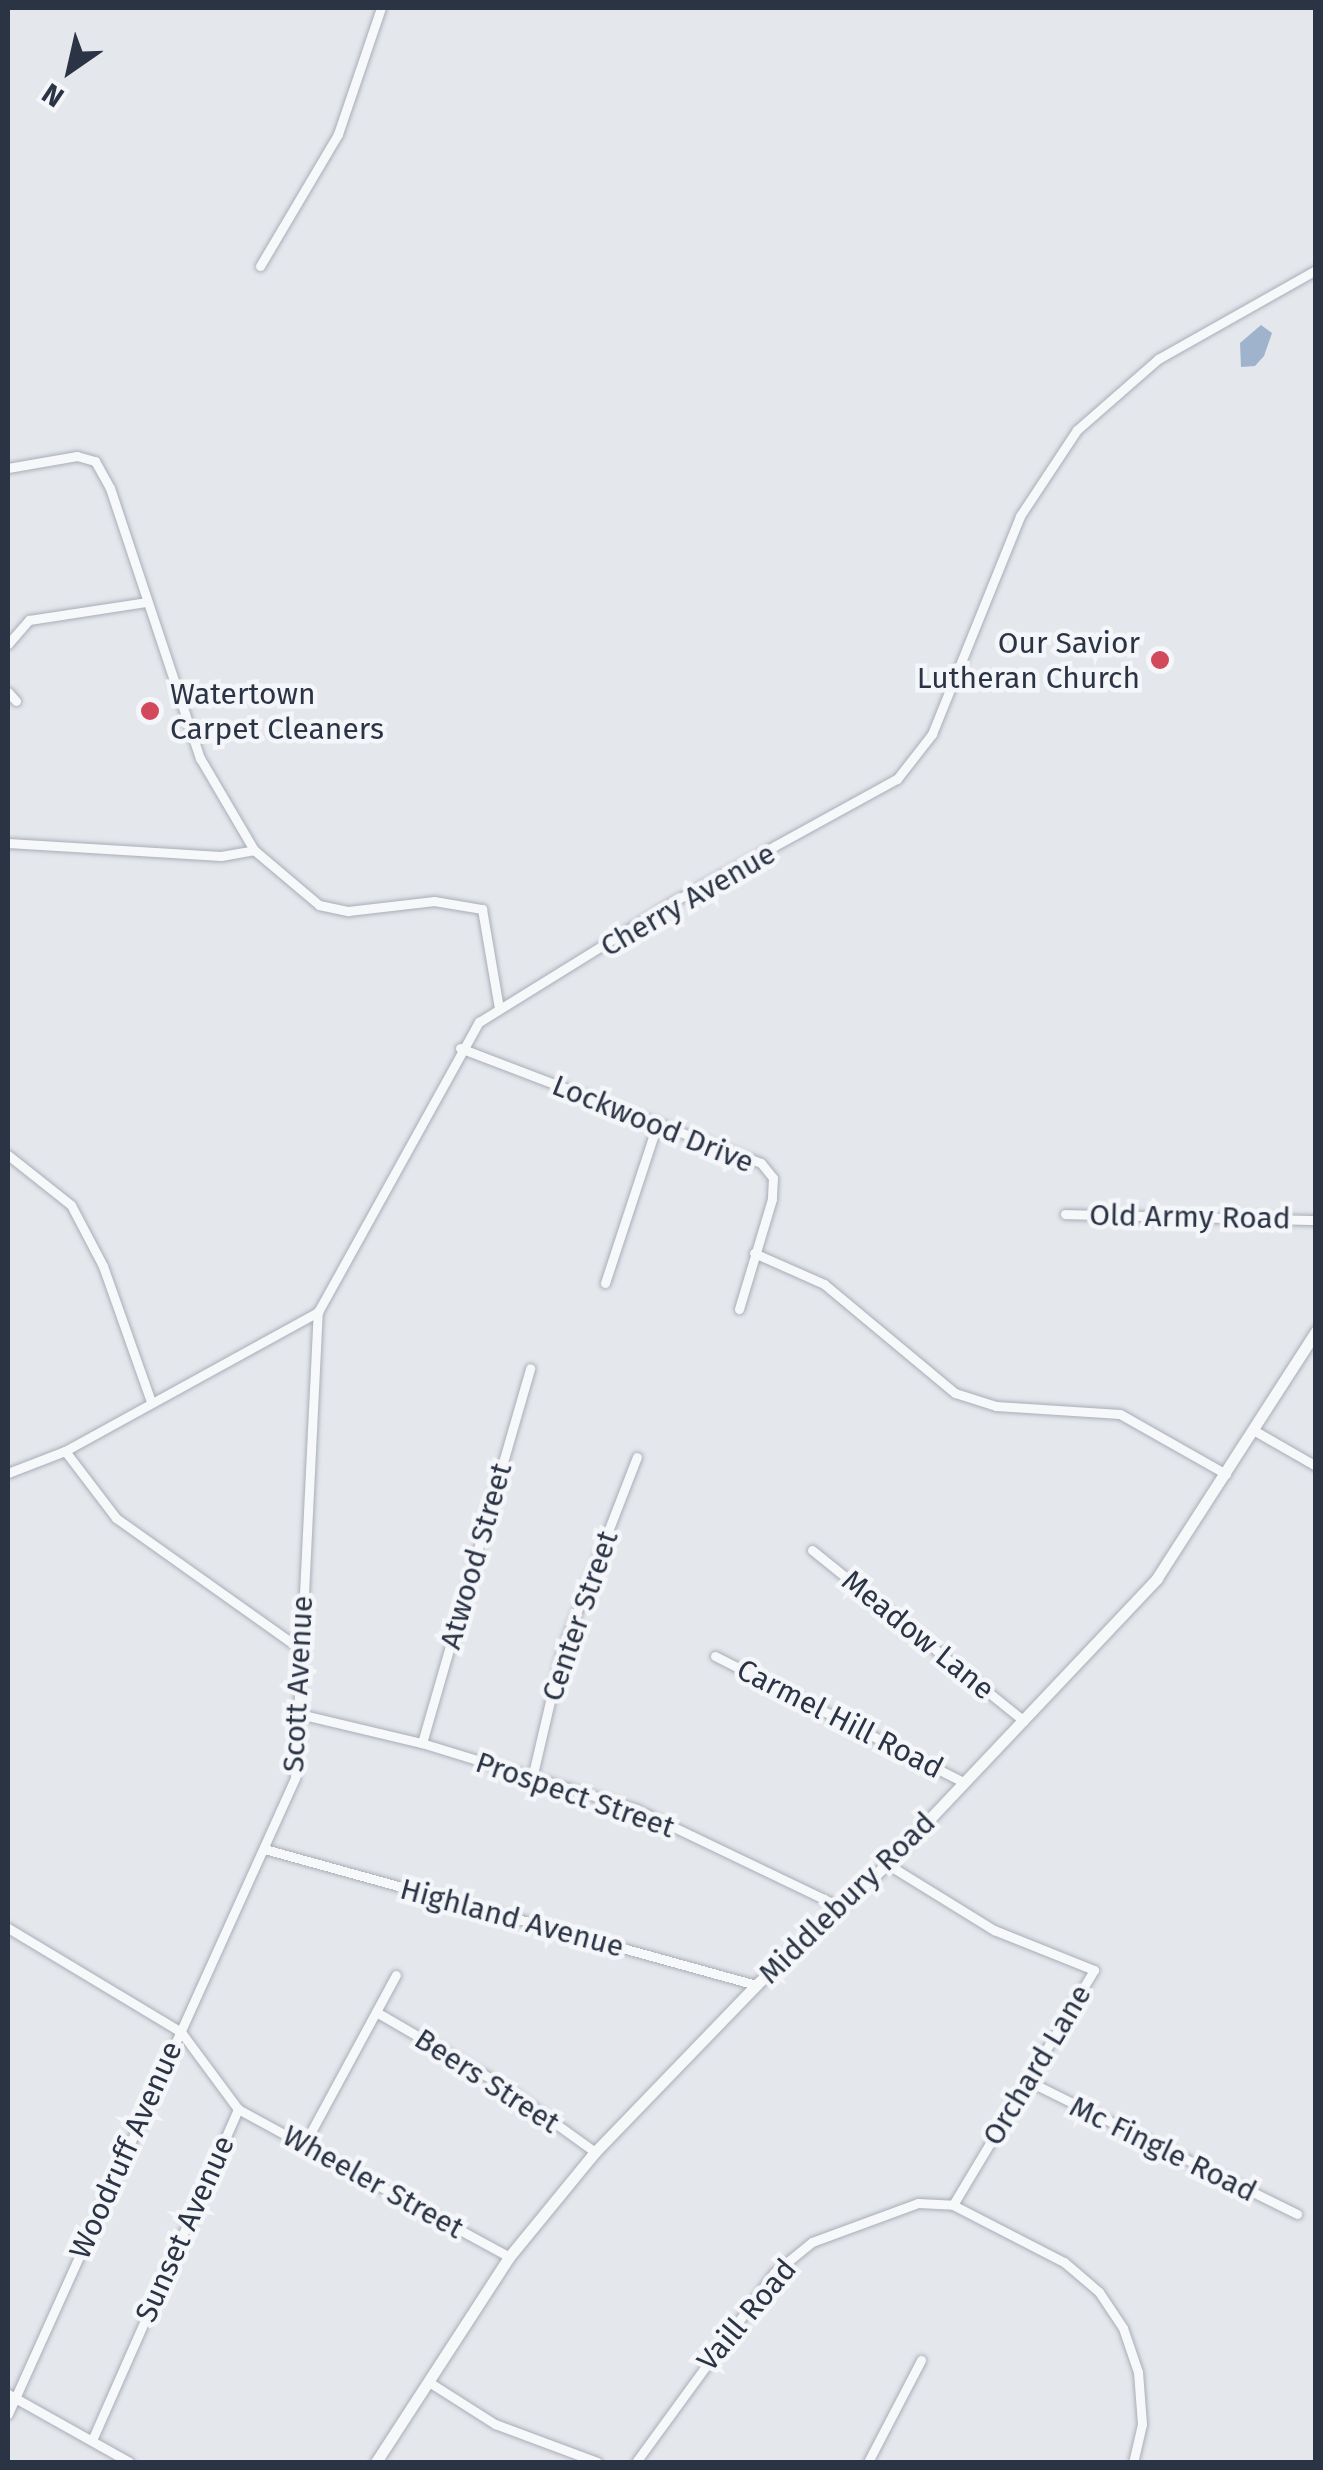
<!DOCTYPE html>
<style>
body{margin:0}
#map{position:relative;width:1323px;height:2470px;overflow:hidden;background:#e4e7ec;font-family:"Fira Sans",sans-serif}
div>[style]{position:absolute}
.water>*{inset:0;background:#9fb4cc}
.roads{filter:drop-shadow(0 0 2px #a9aeb7) drop-shadow(0 0 2px #a9aeb7)}
.minor>*{height:9px;margin:-4.5px;padding:0 4.5px;transform-origin:4.5px;border-radius:4.5px;background:#f7f8fa}
.tertiary>*{height:11px;margin:-5.5px;padding:0 5.5px;transform-origin:5.5px;border-radius:5.5px;background:#f7f8fa}
.dots>*{width:28px;height:28px;translate:-50% -50%;box-sizing:border-box;border:5px solid #f4f6f9;border-radius:50%}
span{translate:-50% -50%;white-space:nowrap;text-align:center;line-height:1.15;-webkit-text-stroke:9px #f4f6f9;paint-order:stroke}
.poi-label{font-size:30px;color:#2b3445}
.right{translate:-100% -50%;text-align:right}
.left{translate:0 -50%;text-align:left}
.street-label{font-size:30px;color:#2b3445}
.frame{position:absolute;inset:0;border:10px solid #2b3445;pointer-events:none}
.north{position:absolute;left:20px;top:20px;width:100px;height:100px;-webkit-text-stroke:8px #f4f6f9;paint-order:stroke;rotate:214deg;font-size:28px;font-weight:700;line-height:40px;text-align:center;color:#2b3445}
.north::after{content:'';display:block;margin:auto;width:35px;height:45px;background:#2b3445;clip-path:polygon(50% 0,100% 100%,50% 72%,0 100%)}
</style>
<div id="map">
<div class="water">
<div style="clip-path:polygon(1261px 325px,1272px 333px,1264px 356px,1255px 366px,1241px 367px,1240px 343px)"></div>
</div>
<div class="roads">
<div class="minor">
<div style="left:260px;top:266px;width:153px;rotate:-59.4deg"></div>
<div style="left:338px;top:134px;width:133px;rotate:-71.2deg"></div>
<div style="left:8px;top:468px;width:70px;rotate:-9.9deg"></div>
<div style="left:77px;top:456px;width:19px;rotate:16deg"></div>
<div style="left:95px;top:461px;width:31px;rotate:61deg"></div>
<div style="left:110px;top:488px;width:285px;rotate:71.6deg"></div>
<div style="left:200px;top:758px;width:107px;rotate:59.6deg"></div>
<div style="left:254px;top:850px;width:85px;rotate:40.2deg"></div>
<div style="left:319px;top:905px;width:30px;rotate:12deg"></div>
<div style="left:348px;top:911px;width:87px;rotate:-6.6deg"></div>
<div style="left:434px;top:901px;width:49px;rotate:9.5deg"></div>
<div style="left:482px;top:909px;width:100px;rotate:80.3deg"></div>
<div style="left:8px;top:644px;width:32px;rotate:-49deg"></div>
<div style="left:29px;top:620px;width:118px;rotate:-8.7deg"></div>
<div style="left:8px;top:692px;width:12px;rotate:48deg"></div>
<div style="left:8px;top:843px;width:213px;rotate:3.5deg"></div>
<div style="left:221px;top:856px;width:34px;rotate:-10deg"></div>
<div style="left:460px;top:1048px;width:322px;rotate:20.9deg"></div>
<div style="left:761px;top:1163px;width:19px;rotate:51deg"></div>
<div style="left:773px;top:1178px;width:21px;rotate:93deg"></div>
<div style="left:772px;top:1199px;width:115px;rotate:106.7deg"></div>
<div style="left:8px;top:1155px;width:80px;rotate:38.4deg"></div>
<div style="left:71px;top:1205px;width:69px;rotate:62.3deg"></div>
<div style="left:103px;top:1266px;width:141px;rotate:70.5deg"></div>
<div style="left:1065px;top:1214px;width:251px;rotate:1.4deg"></div>
<div style="left:754px;top:1253px;width:77px;rotate:23.9deg"></div>
<div style="left:824px;top:1284px;width:170px;rotate:39.8deg"></div>
<div style="left:955px;top:1393px;width:43px;rotate:17.6deg"></div>
<div style="left:996px;top:1406px;width:124px;rotate:3.7deg"></div>
<div style="left:1120px;top:1414px;width:122px;rotate:29.5deg"></div>
<div style="left:605px;top:1283px;width:166px;rotate:-71.8deg"></div>
<div style="left:1255px;top:1431px;width:70px;rotate:29.8deg"></div>
<div style="left:65px;top:1451px;width:84px;rotate:52.7deg"></div>
<div style="left:116px;top:1518px;width:226px;rotate:35.4deg"></div>
<div style="left:8px;top:1473px;width:61px;rotate:-21.1deg"></div>
<div style="left:65px;top:1451px;width:289px;rotate:-28.8deg"></div>
<div style="left:318px;top:1312px;width:332px;rotate:-61deg"></div>
<div style="left:479px;top:1022px;width:226px;rotate:-31.8deg"></div>
<div style="left:671px;top:903px;width:258px;rotate:-28.8deg"></div>
<div style="left:897px;top:779px;width:57px;rotate:-52.1deg"></div>
<div style="left:932px;top:734px;width:235px;rotate:-68deg"></div>
<div style="left:1020px;top:516px;width:103px;rotate:-56.5deg"></div>
<div style="left:1077px;top:430px;width:108px;rotate:-41.2deg"></div>
<div style="left:1158px;top:359px;width:181px;rotate:-29.4deg"></div>
<div style="left:812px;top:1550px;width:272px;rotate:38.9deg"></div>
<div style="left:715px;top:1656px;width:280px;rotate:26.9deg"></div>
<div style="left:299px;top:1714px;width:126px;rotate:13.3deg"></div>
<div style="left:422px;top:1743px;width:224px;rotate:17.1deg"></div>
<div style="left:636px;top:1809px;width:227px;rotate:25.6deg"></div>
<div style="left:422px;top:1743px;width:390px;rotate:-73.9deg"></div>
<div style="left:532px;top:1778px;width:131px;rotate:-76.8deg"></div>
<div style="left:562px;top:1650px;width:207px;rotate:-68.8deg"></div>
<div style="left:268px;top:1850px;width:506px;rotate:15.46deg"></div>
<div style="left:887px;top:1864px;width:126px;rotate:31.7deg"></div>
<div style="left:994px;top:1930px;width:108px;rotate:21.8deg"></div>
<div style="left:1094px;top:1970px;width:274px;rotate:121deg"></div>
<div style="left:8px;top:1928px;width:202px;rotate:31deg"></div>
<div style="left:181px;top:2032px;width:96px;rotate:53.5deg"></div>
<div style="left:378px;top:2013px;width:147px;rotate:30.2deg"></div>
<div style="left:505px;top:2087px;width:111px;rotate:35.8deg"></div>
<div style="left:1030px;top:2082px;width:298px;rotate:26.3deg"></div>
<div style="left:238px;top:2109px;width:309px;rotate:28.6deg"></div>
<div style="left:305px;top:2143px;width:191px;rotate:-61.6deg"></div>
<div style="left:432px;top:2384px;width:75px;rotate:32.4deg"></div>
<div style="left:495px;top:2424px;width:109px;rotate:20.4deg"></div>
<div style="left:8px;top:2394px;width:139px;rotate:29.3deg"></div>
<div style="left:8px;top:2414px;width:698px;rotate:-65.71deg"></div>
<div style="left:295px;top:1778px;width:467px;rotate:-87.2deg"></div>
<div style="left:93px;top:2438px;width:360px;rotate:-66.2deg"></div>
<div style="left:636px;top:2462px;width:234px;rotate:-53.9deg"></div>
<div style="left:774px;top:2273px;width:49px;rotate:-39.2deg"></div>
<div style="left:812px;top:2242px;width:113px;rotate:-20.2deg"></div>
<div style="left:918px;top:2203px;width:35px;rotate:3deg"></div>
<div style="left:953px;top:2205px;width:125px;rotate:27.2deg"></div>
<div style="left:1064px;top:2262px;width:46px;rotate:40.6deg"></div>
<div style="left:1099px;top:2292px;width:43px;rotate:56.3deg"></div>
<div style="left:1123px;top:2328px;width:46px;rotate:71.2deg"></div>
<div style="left:1138px;top:2372px;width:52px;rotate:85.6deg"></div>
<div style="left:1142px;top:2424px;width:39px;rotate:103deg"></div>
<div style="left:868px;top:2462px;width:115px;rotate:-62.5deg"></div>
</div>
<div class="tertiary">
<div style="left:376px;top:2462px;width:244px;rotate:-57deg"></div>
<div style="left:509px;top:2257px;width:136px;rotate:-50.7deg"></div>
<div style="left:595px;top:2152px;width:232px;rotate:-46deg"></div>
<div style="left:756px;top:1985px;width:178px;rotate:-42.7deg"></div>
<div style="left:887px;top:1864px;width:393px;rotate:-46.6deg"></div>
<div style="left:1157px;top:1578px;width:294px;rotate:-57.2deg"></div>
</div>
</div>
<div class="dots">
<div style="left:1160px;top:660px;background:#d1495b"></div>
<div style="left:150px;top:711px;background:#d1495b"></div>
</div>
<div class="poi-label">
<span class="right" style="left:1140px;top:660px">Our Savior<br>Lutheran Church</span>
<span class="left" style="left:170px;top:711px">Watertown<br>Carpet Cleaners</span>
</div>
<div class="street-label">
<span style="left:688px;top:900px;rotate:-30deg">Cherry Avenue</span>
<span style="left:653px;top:1124px;rotate:22deg">Lockwood Drive</span>
<span style="left:1190px;top:1217px;rotate:1deg">Old Army Road</span>
<span style="left:476px;top:1556px;rotate:-74deg">Atwood Street</span>
<span style="left:580px;top:1616px;rotate:-71deg">Center Street</span>
<span style="left:918px;top:1635px;rotate:39deg">Meadow Lane</span>
<span style="left:298px;top:1684px;rotate:-87deg">Scott Avenue</span>
<span style="left:840px;top:1719px;rotate:27deg">Carmel Hill Road</span>
<span style="left:575px;top:1795px;rotate:19deg">Prospect Street</span>
<span style="left:847px;top:1898px;rotate:-44deg">Middlebury Road</span>
<span style="left:512px;top:1918px;rotate:15deg">Highland Avenue</span>
<span style="left:1037px;top:2065px;rotate:-59deg">Orchard Lane</span>
<span style="left:487px;top:2081px;rotate:33deg">Beers Street</span>
<span style="left:1163px;top:2149px;rotate:26deg">Mc Fingle Road</span>
<span style="left:126px;top:2150px;rotate:-66deg">Woodruff Avenue</span>
<span style="left:373px;top:2182px;rotate:29deg">Wheeler Street</span>
<span style="left:185px;top:2229px;rotate:-66deg">Sunset Avenue</span>
<span style="left:747px;top:2315px;rotate:-50deg">Vaill Road</span>
</div>
<div class="frame"></div>
<div class="north">N</div>
</div>
